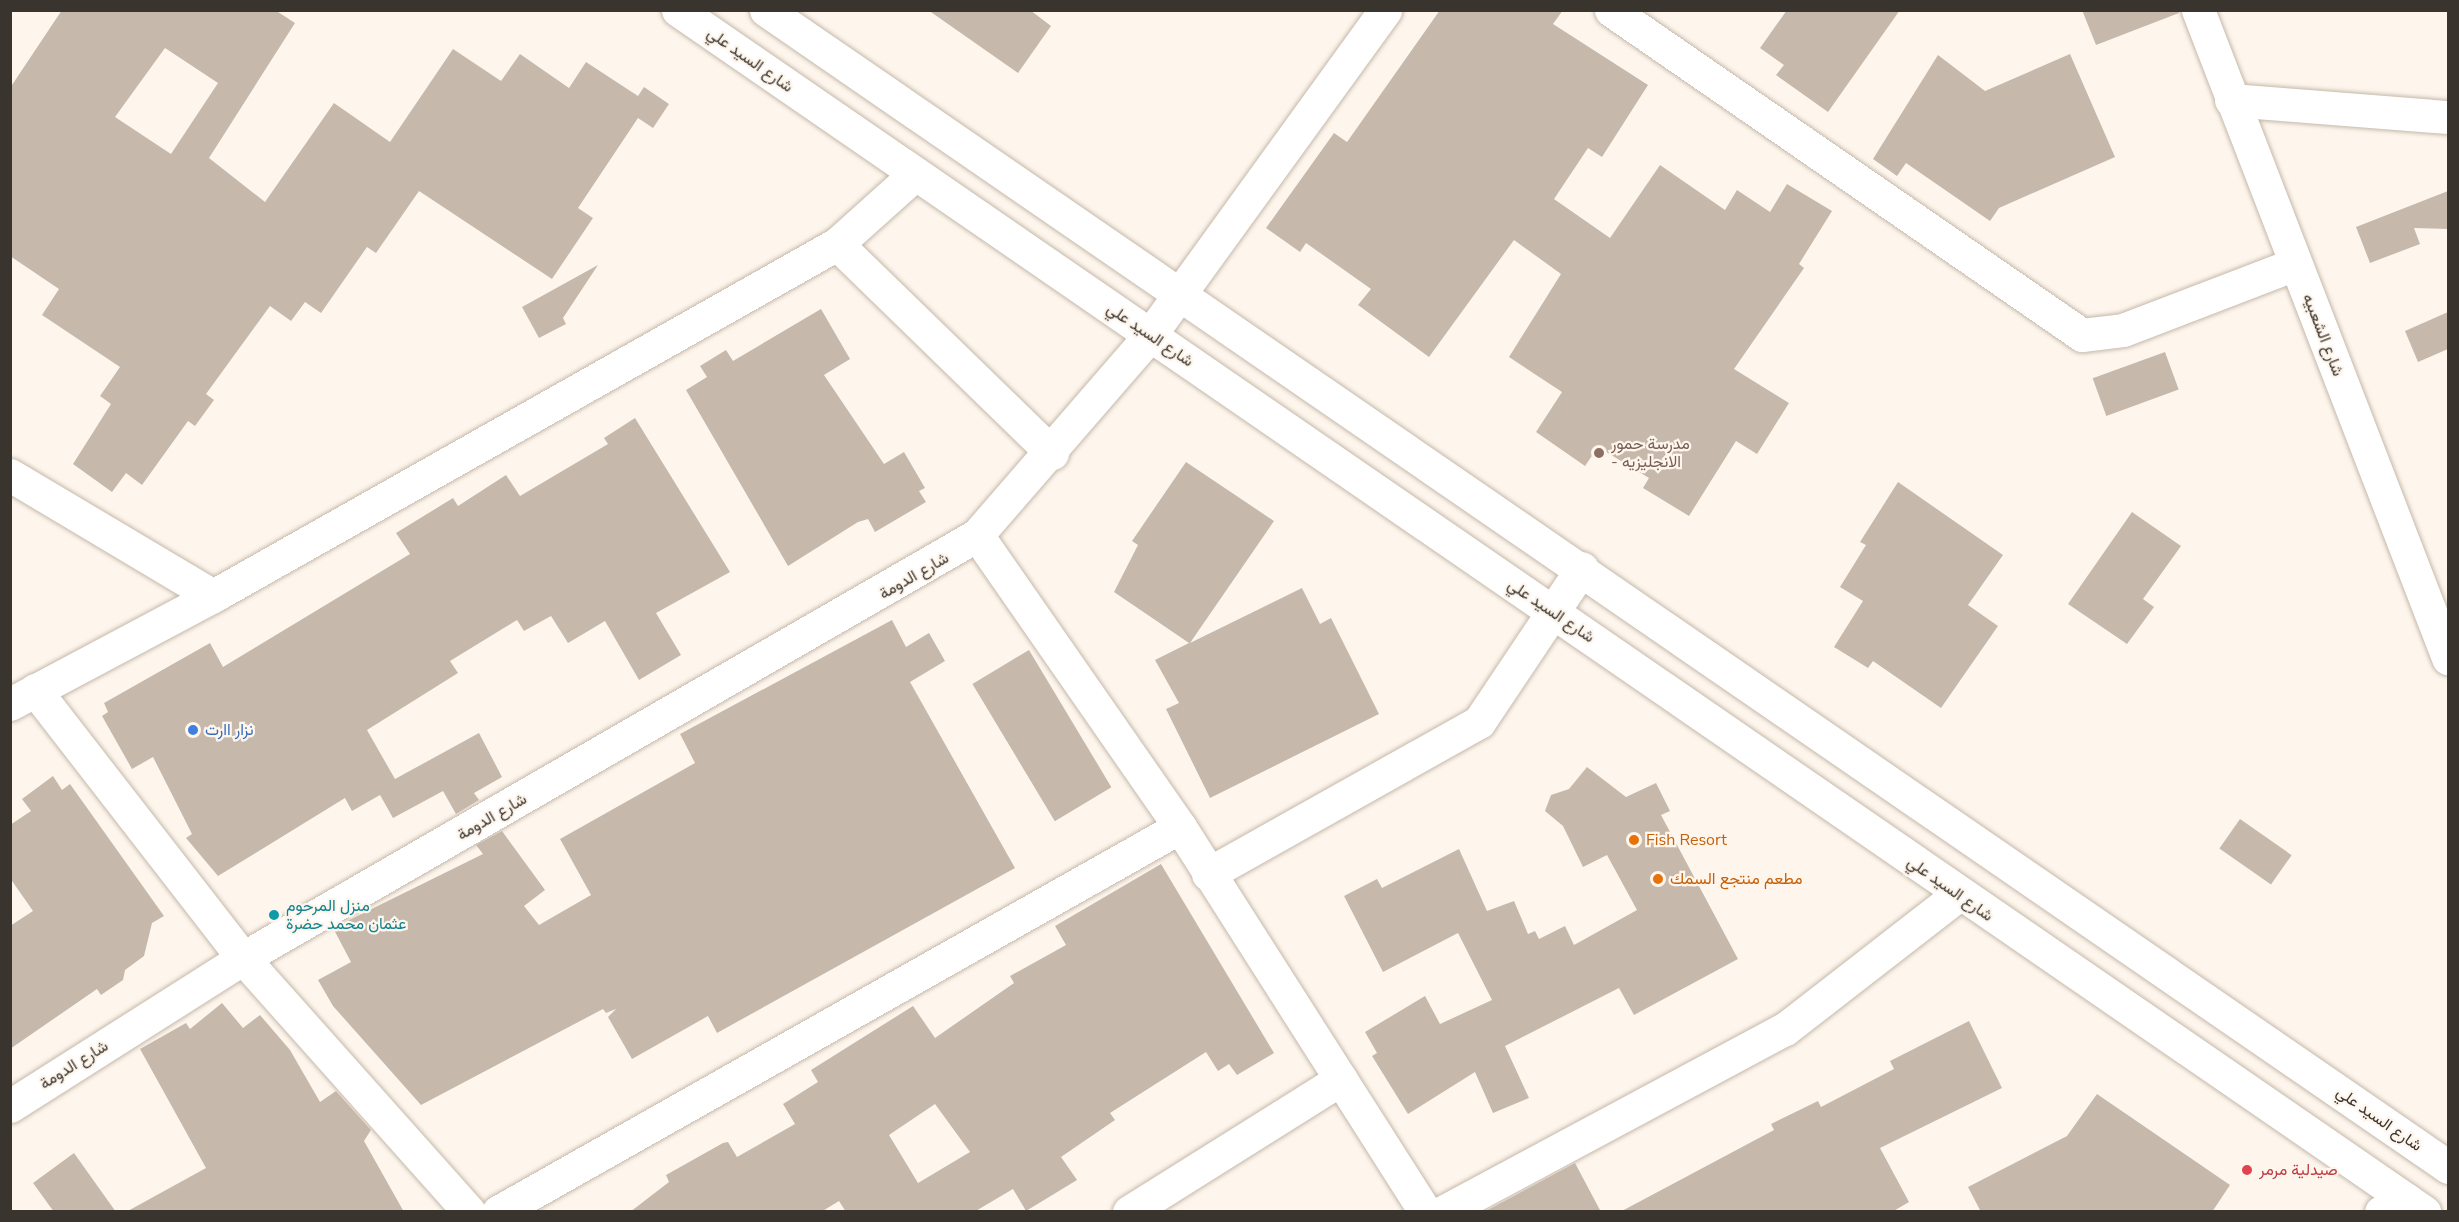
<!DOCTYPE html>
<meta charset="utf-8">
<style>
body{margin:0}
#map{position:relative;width:2459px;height:1222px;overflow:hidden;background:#fef6ed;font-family:"Nunito Sans",Vazirmatn,sans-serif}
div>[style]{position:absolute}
.building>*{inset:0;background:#c6b9ab;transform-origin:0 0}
.roads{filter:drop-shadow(0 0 2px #c5b8aa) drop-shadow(0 0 2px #c5b8aa)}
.minor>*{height:33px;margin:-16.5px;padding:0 16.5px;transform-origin:16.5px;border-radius:16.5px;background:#fff}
.major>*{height:33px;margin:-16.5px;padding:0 16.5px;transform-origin:16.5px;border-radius:16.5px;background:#fff}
.dots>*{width:16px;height:16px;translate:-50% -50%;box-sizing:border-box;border:3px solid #fef6ed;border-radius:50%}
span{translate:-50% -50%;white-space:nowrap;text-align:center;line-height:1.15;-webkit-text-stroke:4.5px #fef6ed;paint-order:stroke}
.street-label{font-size:16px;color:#39342e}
.education-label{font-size:16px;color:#785e54}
.left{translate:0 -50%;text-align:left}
.shop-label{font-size:16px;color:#366cbe}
.food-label{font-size:16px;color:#c56008}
.culture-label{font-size:16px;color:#0d838f}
.health-label{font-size:16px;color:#be3a42}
.frame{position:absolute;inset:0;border:12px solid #39342e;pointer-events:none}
</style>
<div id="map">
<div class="building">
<div style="clip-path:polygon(evenodd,62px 10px,275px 10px,295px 23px,209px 158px,265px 202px,334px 103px,390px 142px,453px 49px,501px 81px,520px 54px,569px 88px,586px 62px,638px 96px,644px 87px,669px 104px,653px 128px,638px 118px,578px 208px,593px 218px,552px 279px,419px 191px,376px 253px,367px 247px,321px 313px,305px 302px,291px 321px,270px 306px,206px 394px,214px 400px,195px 426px,188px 421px,142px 485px,126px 473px,112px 492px,73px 464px,111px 404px,100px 396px,120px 367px,42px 315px,59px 289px,10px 256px,10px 88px,62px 10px,165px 48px,218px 83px,171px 154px,115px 117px,165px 48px)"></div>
<div style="clip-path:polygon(928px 10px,1030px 10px,1051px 26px,1018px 73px)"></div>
<div style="clip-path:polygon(1440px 10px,1563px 10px,1553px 24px,1648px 85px,1602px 157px,1588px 148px,1554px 199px,1610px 238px,1660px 165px,1725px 210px,1737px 190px,1770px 212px,1787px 184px,1832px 211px,1799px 264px,1804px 268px,1734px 369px,1789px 403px,1757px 454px,1736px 441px,1689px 516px,1643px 488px,1649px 478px,1598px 447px,1585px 466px,1536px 432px,1562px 392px,1509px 357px,1561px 274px,1514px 240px,1429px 357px,1358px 305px,1371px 289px,1306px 243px,1300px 252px,1266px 228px,1334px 133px,1347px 142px)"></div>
<div style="clip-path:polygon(1787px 10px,1900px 10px,1828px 112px,1776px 75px,1784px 65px,1760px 48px)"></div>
<div style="clip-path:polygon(2082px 10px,2179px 10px,2179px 13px,2096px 45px)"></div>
<div style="clip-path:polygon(2070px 54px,2115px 157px,1999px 208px,1990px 221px,1906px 163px,1897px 176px,1873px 159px,1938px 55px,1985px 91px)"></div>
<div style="clip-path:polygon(2448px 191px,2448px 229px,2414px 228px,2420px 244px,2370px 263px,2356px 227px)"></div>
<div style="clip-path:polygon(598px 265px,563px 318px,566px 324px,539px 338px,522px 307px)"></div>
<div style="clip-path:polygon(821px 309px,850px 359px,824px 375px,884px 464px,904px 452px,925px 488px,919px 491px,926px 502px,875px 532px,868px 519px,858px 522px,788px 566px,686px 390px,707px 377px,700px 366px,726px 350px,733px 361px)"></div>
<div style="clip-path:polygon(2448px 312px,2448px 349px,2418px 362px,2405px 331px)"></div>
<div style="left:2165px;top:352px;width:40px;height:77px;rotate:70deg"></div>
<div style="clip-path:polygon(635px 418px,730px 572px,656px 613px,681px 655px,639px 680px,605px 621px,568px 643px,551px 616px,524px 631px,517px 620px,450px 661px,458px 673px,367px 730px,395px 779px,479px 733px,502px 777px,474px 793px,479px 800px,456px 814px,443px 791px,393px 818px,380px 795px,352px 811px,345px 798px,218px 876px,186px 838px,192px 834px,153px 757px,132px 769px,102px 716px,108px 712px,104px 703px,210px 643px,223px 667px,410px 554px,396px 533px,453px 498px,458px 506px,506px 475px,520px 496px,608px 444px,604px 438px)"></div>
<div style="clip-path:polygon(1186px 462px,1274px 521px,1190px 643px,1302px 588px,1320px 624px,1331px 618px,1379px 714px,1210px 798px,1166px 709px,1179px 703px,1155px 660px,1189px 643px,1114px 592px,1138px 545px,1132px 541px)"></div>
<div style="clip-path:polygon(1898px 482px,2003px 555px,1968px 605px,1998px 626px,1941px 708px,1873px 661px,1868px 668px,1834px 647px,1863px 601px,1840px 587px,1866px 545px,1860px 542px)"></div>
<div style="clip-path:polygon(2132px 512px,2181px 546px,2143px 599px,2154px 607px,2127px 644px,2068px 604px)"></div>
<div style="clip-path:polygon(892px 620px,906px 647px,929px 633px,945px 661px,910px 682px,1015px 868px,717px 1033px,708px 1016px,632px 1059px,608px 1017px,616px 1009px,606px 1013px,603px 1009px,421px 1105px,333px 1006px,318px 980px,351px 962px,333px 928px,483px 854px,476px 845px,502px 831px,545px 890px,524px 906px,539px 925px,591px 895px,560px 839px,695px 763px,680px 734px)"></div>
<div style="left:1029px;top:650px;width:160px;height:66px;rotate:59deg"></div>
<div style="clip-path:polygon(1587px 767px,1626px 797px,1656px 783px,1670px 811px,1661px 815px,1738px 959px,1634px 1015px,1619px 988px,1505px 1046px,1529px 1098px,1493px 1113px,1475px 1072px,1408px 1114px,1372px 1056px,1377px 1053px,1365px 1032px,1425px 996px,1440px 1024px,1492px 1000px,1458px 933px,1383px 972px,1344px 896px,1377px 879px,1382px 888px,1459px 849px,1487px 911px,1514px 901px,1528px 934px,1535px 931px,1539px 939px,1565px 926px,1574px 945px,1637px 910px,1607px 855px,1583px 867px,1563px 826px,1545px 811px,1551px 795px,1569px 789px)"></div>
<div style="clip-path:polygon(53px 776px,62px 790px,70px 784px,164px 916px,152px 923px,144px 956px,125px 970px,123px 980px,101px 995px,97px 989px,10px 1049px,10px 926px,33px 911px,10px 878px,10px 825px,31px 811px,22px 799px)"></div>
<div style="left:2240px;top:819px;width:63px;height:36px;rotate:35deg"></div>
<div style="clip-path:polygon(evenodd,1161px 864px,1274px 1053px,1237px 1075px,1229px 1064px,1218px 1071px,1206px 1052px,1110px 1113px,1115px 1120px,1061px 1157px,1077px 1180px,1026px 1211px,1013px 1189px,974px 1212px,846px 1212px,839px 1201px,821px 1212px,630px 1212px,669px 1182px,666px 1175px,723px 1143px,728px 1142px,737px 1157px,795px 1124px,783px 1104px,818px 1082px,811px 1070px,913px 1006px,935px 1038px,1014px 983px,1010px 976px,1066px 945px,1055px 926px,1161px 864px,935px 1104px,970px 1152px,918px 1183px,889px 1135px,935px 1104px)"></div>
<div style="clip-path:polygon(222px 1003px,243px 1028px,260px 1015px,290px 1050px,320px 1102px,336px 1091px,371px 1130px,364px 1141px,404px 1212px,126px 1212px,206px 1168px,140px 1049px,186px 1023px,190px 1029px)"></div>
<div style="clip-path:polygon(1969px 1021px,2002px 1088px,1880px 1148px,1909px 1202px,1892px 1212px,1620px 1212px,1774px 1130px,1771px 1124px,1818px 1101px,1821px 1107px,1894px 1069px,1890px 1061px)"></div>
<div style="clip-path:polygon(2097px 1094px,2230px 1185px,2212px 1212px,1981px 1212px,1968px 1187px,2067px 1136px)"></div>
<div style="clip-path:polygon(74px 1153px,116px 1212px,54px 1212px,33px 1183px)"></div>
<div style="clip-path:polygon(1575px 1163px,1601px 1212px,1484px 1212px)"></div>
</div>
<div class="roads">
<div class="minor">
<div style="left:1611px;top:10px;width:572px;rotate:34.61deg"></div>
<div style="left:2082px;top:335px;width:41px;rotate:-7deg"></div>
<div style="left:2123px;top:330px;width:184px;rotate:-21deg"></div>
<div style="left:2198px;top:10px;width:695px;rotate:68.9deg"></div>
<div style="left:2231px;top:100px;width:218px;rotate:4.5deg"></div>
<div style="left:837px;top:244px;width:300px;rotate:44.2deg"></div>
<div style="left:10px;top:475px;width:236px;rotate:30.8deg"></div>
<div style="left:977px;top:535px;width:356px;rotate:55.2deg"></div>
<div style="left:1180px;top:827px;width:456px;rotate:57.5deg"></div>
<div style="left:35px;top:690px;width:339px;rotate:52.2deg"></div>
<div style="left:243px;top:958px;width:340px;rotate:48.3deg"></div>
<div style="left:10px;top:704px;width:230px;rotate:-28deg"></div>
<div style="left:213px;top:596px;width:716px;rotate:-29.43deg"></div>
<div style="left:837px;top:244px;width:105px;rotate:-41.9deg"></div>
<div style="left:1208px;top:874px;width:311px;rotate:-29.3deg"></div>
<div style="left:1479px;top:722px;width:185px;rotate:-56.2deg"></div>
<div style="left:10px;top:1106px;width:276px;rotate:-32.4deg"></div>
<div style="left:243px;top:958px;width:847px;rotate:-29.95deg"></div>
<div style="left:977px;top:535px;width:264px;rotate:-49.1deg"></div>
<div style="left:1150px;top:335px;width:401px;rotate:-54.1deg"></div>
<div style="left:498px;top:1212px;width:783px;rotate:-29.45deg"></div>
<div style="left:1129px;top:1212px;width:250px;rotate:-32.1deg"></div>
<div style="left:1443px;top:1212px;width:388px;rotate:-28.2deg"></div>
<div style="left:1785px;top:1029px;width:219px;rotate:-37.8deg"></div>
<div style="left:2381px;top:1212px;width:28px;rotate:-26deg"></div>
</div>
<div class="major">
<div style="left:678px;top:10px;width:2120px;rotate:34.54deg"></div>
<div style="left:766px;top:10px;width:2042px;rotate:34.52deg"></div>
</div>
</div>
<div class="dots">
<div style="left:1599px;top:453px;background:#8d6e63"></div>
<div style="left:193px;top:730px;background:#3f7fe0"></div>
<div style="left:1634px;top:840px;background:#e8710a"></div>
<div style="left:1658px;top:879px;background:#e8710a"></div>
<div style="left:274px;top:915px;background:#0f9aa8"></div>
<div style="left:2247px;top:1170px;background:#e0444e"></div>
</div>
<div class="street-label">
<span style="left:750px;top:60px;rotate:35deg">شارع السيد علي</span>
<span style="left:1150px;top:335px;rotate:34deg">شارع السيد علي</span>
<span style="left:2323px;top:335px;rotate:69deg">شارع الشعبيه</span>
<span style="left:914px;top:576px;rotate:-30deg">شارع الدومة</span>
<span style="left:1551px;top:611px;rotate:34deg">شارع السيد علي</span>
<span style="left:492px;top:817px;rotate:-30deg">شارع الدومة</span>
<span style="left:1950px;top:889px;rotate:35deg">شارع السيد علي</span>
<span style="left:74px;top:1065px;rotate:-32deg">شارع الدومة</span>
<span style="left:2379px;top:1119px;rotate:35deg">شارع السيد علي</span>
</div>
<div class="education-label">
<span class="left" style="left:1611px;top:453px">مدرسة حمور<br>- الانجليزيه</span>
</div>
<div class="shop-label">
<span class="left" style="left:205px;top:730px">نزار اارت</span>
</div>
<div class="food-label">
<span class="left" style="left:1646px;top:840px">Fish Resort</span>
<span class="left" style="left:1670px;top:879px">مطعم منتجع السمك</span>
</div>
<div class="culture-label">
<span class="left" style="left:286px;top:915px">منزل المرحوم<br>عثمان محمد حضرة</span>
</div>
<div class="health-label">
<span class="left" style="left:2259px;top:1170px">صيدلية مرمر</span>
</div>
<div class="frame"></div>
</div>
